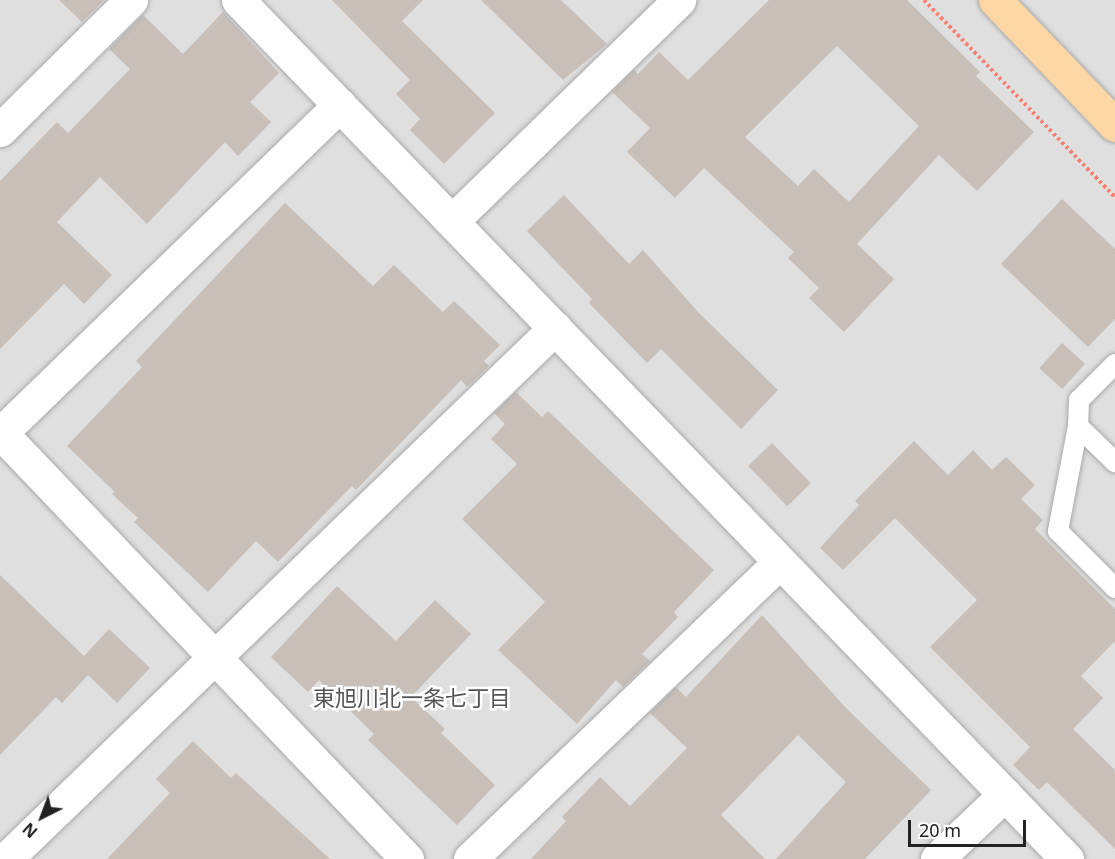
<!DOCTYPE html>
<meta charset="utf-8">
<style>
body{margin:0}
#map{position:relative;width:1115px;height:859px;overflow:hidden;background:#f2efe9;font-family:"Noto Sans","Noto Sans JP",sans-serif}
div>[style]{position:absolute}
.residential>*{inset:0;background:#e0dfdf;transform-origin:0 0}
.building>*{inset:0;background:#c7bfb8;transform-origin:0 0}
.path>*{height:4px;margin-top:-2px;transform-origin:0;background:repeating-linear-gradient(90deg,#fa8072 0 3px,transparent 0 6px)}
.roads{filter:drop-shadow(0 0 2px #a9a9a9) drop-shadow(0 0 2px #a9a9a9)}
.service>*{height:20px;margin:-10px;padding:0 10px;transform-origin:10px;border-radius:10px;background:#fff}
.minor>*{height:33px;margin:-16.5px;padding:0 16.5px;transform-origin:16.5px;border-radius:16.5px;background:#fff}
.primary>*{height:33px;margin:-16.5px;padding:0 16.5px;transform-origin:16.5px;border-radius:16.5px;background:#fcd6a4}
span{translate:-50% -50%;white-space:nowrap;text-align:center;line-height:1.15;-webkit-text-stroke:5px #fff;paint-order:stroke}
.neighbourhood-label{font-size:22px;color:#555}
.north{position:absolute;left:12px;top:787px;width:60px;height:60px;-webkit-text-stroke:4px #fff;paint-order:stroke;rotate:222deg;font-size:16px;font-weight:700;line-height:24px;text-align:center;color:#222}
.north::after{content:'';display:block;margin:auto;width:21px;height:27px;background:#222;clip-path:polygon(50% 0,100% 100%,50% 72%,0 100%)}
.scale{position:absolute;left:908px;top:820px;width:118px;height:27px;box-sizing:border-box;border:3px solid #222;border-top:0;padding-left:8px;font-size:18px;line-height:21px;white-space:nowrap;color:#222;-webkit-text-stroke:4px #fff;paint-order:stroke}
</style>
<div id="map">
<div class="residential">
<div style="left:0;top:0;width:1115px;height:859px"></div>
</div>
<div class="building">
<div style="clip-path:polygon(59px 0,104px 0,82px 22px)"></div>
<div style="clip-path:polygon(332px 0,423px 0,402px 21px,495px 113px,444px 164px,410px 130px,420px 119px,396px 94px,410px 80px)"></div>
<div style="clip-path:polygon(481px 0,561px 0,607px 44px,563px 80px)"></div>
<div style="clip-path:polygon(evenodd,769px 0,907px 0,980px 72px,976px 76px,1034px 132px,977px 191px,939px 155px,857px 244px,894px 279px,844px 332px,809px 298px,819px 288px,788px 258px,794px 252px,704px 168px,675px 198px,627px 152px,650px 128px,612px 92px,634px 70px,638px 74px,659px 52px,688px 80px,769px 0,837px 46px,919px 126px,849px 202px,814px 169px,798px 186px,745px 137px,837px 46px)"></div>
<div style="clip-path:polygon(223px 12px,279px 73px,250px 102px,271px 122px,238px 156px,225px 142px,147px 224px,100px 177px,57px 222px,112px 275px,84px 304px,64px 284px,0 349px,0 181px,57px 122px,68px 133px,130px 69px,109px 49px,143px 15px,183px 54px)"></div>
<div style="clip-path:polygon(564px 195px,629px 264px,643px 250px,699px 313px,778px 390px,741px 429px,661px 349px,647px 363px,589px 303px,592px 299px,527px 231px)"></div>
<div style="clip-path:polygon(1062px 199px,1115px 249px,1115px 319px,1088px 347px,1001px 264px)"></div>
<div style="clip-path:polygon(285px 203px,373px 286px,394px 265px,443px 312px,454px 301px,500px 345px,484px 361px,489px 366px,467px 387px,461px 380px,356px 490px,352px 486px,278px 562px,256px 541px,208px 592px,134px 522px,138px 518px,112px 494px,114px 491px,67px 446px,142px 367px,136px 361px)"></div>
<div style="left:1062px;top:343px;width:31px;height:34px;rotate:42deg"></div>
<div style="clip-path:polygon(516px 392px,542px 417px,548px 411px,714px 570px,674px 612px,678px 617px,642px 654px,650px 661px,623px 687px,616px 680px,577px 724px,498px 650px,545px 602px,462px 519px,517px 464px,491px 439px,505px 424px,494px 413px)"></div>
<div style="clip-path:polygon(914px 441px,948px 475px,973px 450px,992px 470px,1006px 457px,1035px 485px,1021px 499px,1043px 520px,1035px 529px,1115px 609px,1115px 641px,1081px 676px,1103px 698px,1073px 729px,1115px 770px,1115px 849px,1047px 782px,1039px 790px,1013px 765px,1030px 747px,930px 647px,977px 600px,895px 518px,843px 570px,820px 548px,859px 505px,855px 501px)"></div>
<div style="left:772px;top:443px;width:56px;height:33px;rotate:46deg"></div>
<div style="clip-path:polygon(0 575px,84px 656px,109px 629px,150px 668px,117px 703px,88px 675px,62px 703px,56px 697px,0 755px)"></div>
<div style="clip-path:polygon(337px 586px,396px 641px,435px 600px,471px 634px,411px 697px,445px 729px,441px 733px,495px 785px,457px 825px,368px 740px,374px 734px,319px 680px,308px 692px,271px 657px)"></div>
<div style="clip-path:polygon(762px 615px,847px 709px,931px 790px,865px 859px,776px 859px,846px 782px,798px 735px,721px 815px,765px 859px,531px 859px,566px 821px,562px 817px,600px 777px,630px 806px,687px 748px,650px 713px,676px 687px,686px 697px)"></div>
<div style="clip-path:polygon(193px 741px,231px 778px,236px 773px,330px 859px,107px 859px,170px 793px,156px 779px)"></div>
</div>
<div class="path">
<div style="left:924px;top:0;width:274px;rotate:45.9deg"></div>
</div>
<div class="roads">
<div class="service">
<div style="left:1115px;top:364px;width:51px;rotate:135deg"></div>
<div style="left:1079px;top:400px;width:26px;rotate:92deg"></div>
<div style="left:1078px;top:426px;width:52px;rotate:44.2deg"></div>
<div style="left:1078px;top:426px;width:107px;rotate:100.8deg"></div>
<div style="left:1058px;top:531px;width:81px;rotate:45deg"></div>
</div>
<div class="minor">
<div style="left:238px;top:0;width:1194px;rotate:46.02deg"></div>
<div style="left:0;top:130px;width:185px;rotate:-44.8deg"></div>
<div style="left:452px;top:221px;width:317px;rotate:-44.2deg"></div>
<div style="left:0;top:432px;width:590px;rotate:46.37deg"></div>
<div style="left:0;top:434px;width:473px;rotate:-44.1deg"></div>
<div style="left:6px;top:859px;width:764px;rotate:-44.05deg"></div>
<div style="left:470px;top:859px;width:429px;rotate:-43.8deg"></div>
<div style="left:937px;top:859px;width:94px;rotate:-43.7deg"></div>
</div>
<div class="primary">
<div style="left:995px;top:0;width:173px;rotate:46.2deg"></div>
</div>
</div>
<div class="neighbourhood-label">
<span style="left:412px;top:698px">東旭川北一条七丁目</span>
</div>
<div class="north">N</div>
<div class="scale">20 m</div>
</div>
